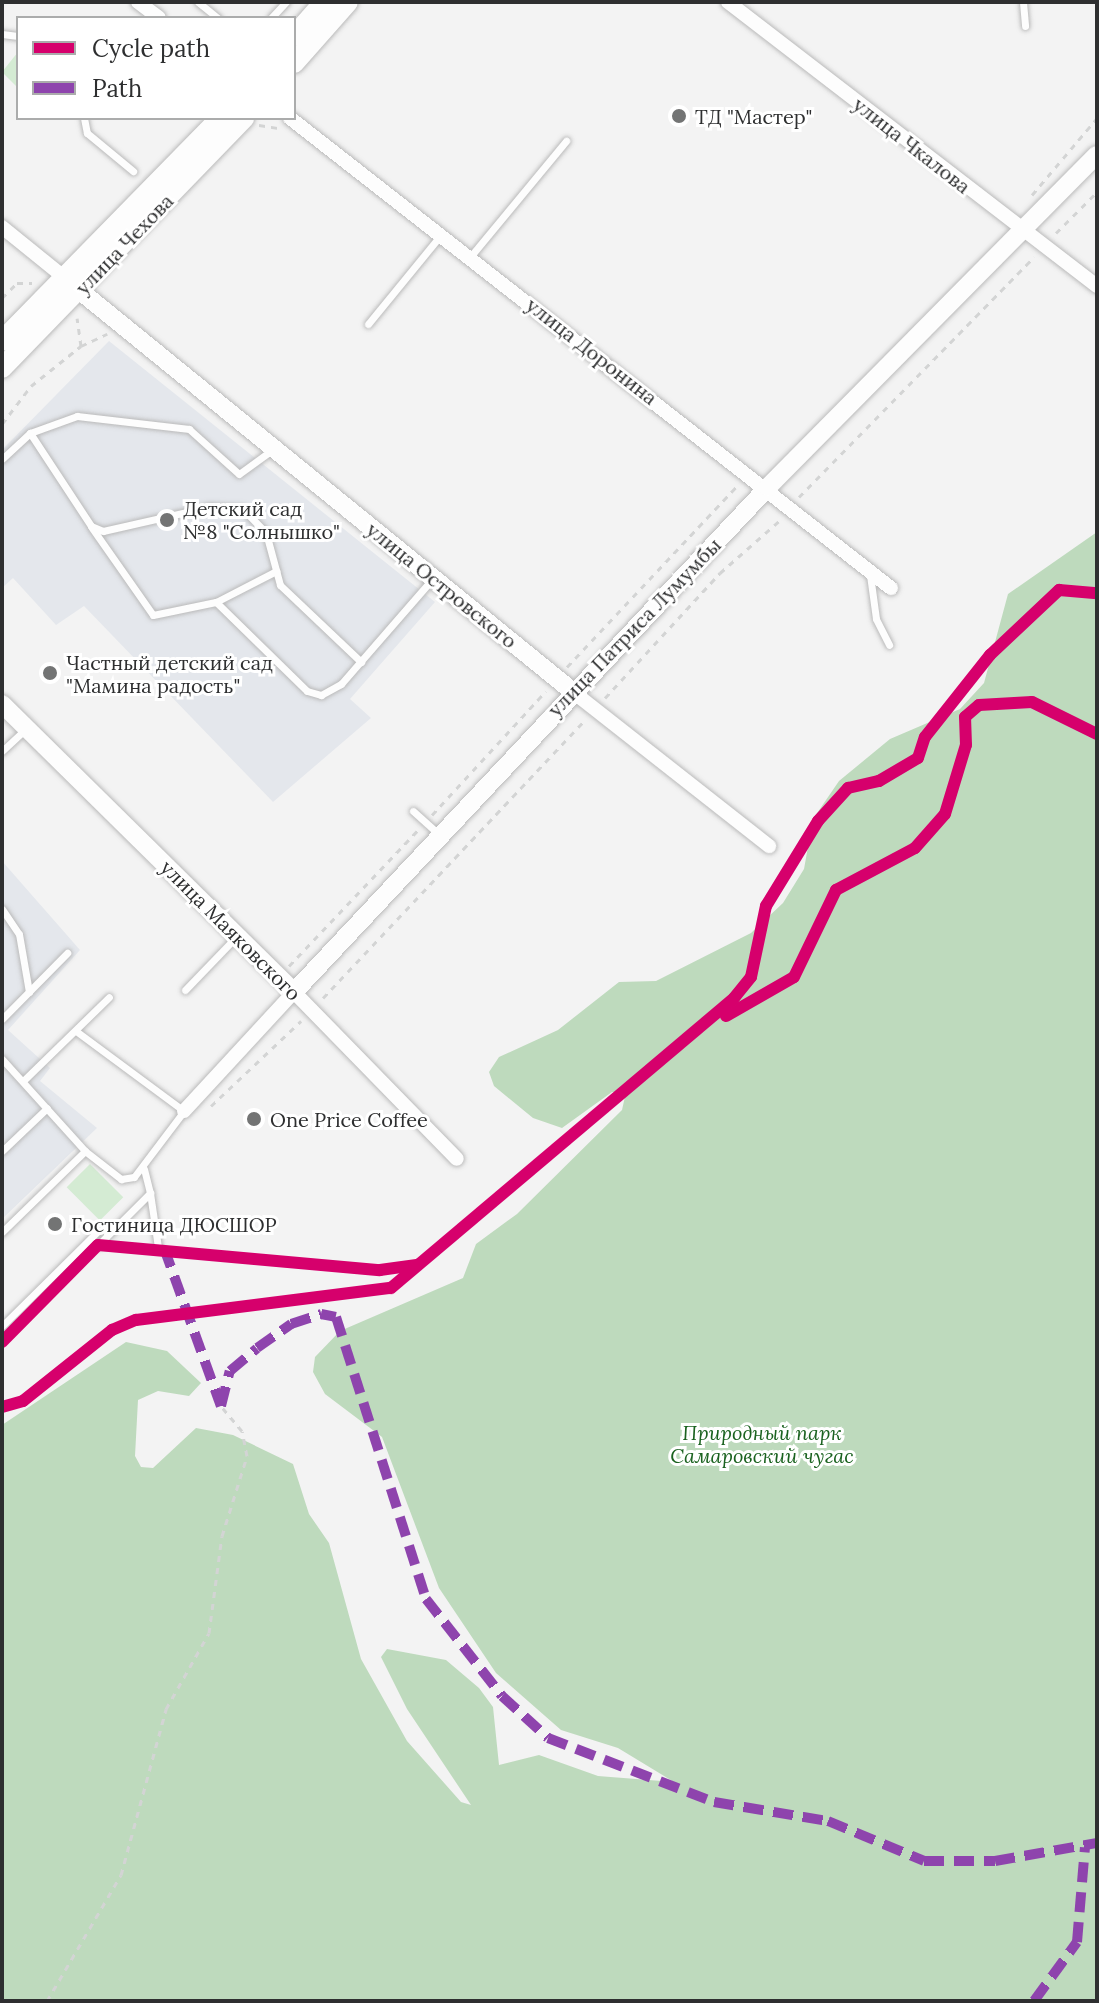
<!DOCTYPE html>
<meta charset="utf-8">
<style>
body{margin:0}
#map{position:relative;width:1099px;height:2003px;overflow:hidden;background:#f3f3f3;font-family:Lora,serif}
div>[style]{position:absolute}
.built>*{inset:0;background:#e4e7ec}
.green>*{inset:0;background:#d4ebd3;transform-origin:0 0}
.forest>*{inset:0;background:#bedabd}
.path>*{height:3px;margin-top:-1.5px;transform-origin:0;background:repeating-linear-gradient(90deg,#d3d4d4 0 6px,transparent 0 12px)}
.roads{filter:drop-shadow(0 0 2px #bababa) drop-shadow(0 0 2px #bababa)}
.service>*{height:7px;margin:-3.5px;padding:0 3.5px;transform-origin:3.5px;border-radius:3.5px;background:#fdfdfd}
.minor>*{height:14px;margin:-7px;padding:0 7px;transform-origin:7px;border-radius:7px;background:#fdfdfd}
.tertiary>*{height:18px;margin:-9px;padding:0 9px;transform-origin:9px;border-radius:9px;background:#fdfdfd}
.secondary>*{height:20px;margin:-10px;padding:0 10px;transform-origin:10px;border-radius:10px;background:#fdfdfd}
.quiet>*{height:10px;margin-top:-5px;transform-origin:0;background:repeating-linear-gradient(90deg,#8e44ad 0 20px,transparent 0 30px)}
.cycleway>*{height:12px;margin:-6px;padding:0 6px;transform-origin:6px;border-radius:6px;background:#d6006c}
.dots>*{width:22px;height:22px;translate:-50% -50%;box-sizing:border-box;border:4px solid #fff;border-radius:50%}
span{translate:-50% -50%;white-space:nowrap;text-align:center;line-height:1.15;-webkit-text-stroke:6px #fff;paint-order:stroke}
.poi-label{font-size:20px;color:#2e2f30}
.left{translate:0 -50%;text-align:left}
.street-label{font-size:20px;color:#2e2f30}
.park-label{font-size:20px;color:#1a621f;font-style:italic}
.frame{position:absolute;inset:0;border:4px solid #2e2f30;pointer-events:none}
.legend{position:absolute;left:16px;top:16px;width:280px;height:104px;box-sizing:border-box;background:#fff;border:2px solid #abacac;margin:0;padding:10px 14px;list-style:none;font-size:24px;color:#2e2f30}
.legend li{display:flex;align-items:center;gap:16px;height:40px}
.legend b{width:40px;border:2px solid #abacac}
</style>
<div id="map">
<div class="built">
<div style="clip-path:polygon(109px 341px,435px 602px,350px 699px,371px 718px,273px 802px,84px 606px,56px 625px,13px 578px,2px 588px,2px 450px)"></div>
<div style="clip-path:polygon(2px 861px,80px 950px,8px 1030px,50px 1068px,40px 1081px,97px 1128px,2px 1219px)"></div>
</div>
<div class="green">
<div style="clip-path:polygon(18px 52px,18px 88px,2px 72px)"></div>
<div style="left:90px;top:1164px;width:47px;height:33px;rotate:45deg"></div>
</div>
<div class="forest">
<div style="clip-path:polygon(1097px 532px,1097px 2001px,2px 2001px,2px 1425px,126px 1342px,167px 1351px,201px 1383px,189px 1396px,158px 1391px,138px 1400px,135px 1456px,141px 1467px,153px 1468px,196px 1428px,233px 1435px,293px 1464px,309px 1514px,329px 1543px,361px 1659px,407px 1741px,461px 1802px,471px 1805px,407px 1709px,381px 1657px,387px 1649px,446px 1660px,479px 1688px,493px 1707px,499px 1765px,539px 1755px,598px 1776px,674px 1782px,618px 1748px,561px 1730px,496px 1673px,439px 1588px,382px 1437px,325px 1394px,313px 1372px,315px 1357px,340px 1331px,463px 1278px,476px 1244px,517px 1214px,622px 1110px,626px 1092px,612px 1092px,562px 1128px,533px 1118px,494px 1086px,489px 1072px,499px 1057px,558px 1030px,619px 982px,656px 981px,751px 933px,783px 903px,804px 869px,813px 819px,839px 781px,890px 739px,960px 709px,984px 683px,1008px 594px)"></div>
</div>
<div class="path">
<div style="left:259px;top:125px;width:20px;rotate:9deg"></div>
<div style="left:1032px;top:195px;width:101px;rotate:-49.8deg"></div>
<div style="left:1056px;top:233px;width:58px;rotate:-45deg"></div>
<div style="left:2px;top:298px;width:21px;rotate:-45deg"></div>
<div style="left:17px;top:283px;width:15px"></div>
<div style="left:81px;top:346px;width:29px;rotate:-25deg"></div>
<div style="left:2px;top:424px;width:48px;rotate:-52.7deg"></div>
<div style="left:31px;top:386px;width:64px;rotate:-38.7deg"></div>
<div style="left:81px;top:346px;width:28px;rotate:-98deg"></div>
<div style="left:799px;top:497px;width:336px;rotate:-45.6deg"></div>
<div style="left:567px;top:667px;width:247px;rotate:-46.8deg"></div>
<div style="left:605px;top:698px;width:170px;rotate:-47.4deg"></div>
<div style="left:720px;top:573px;width:79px;rotate:-41.4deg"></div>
<div style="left:432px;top:815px;width:168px;rotate:-47.4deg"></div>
<div style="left:289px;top:966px;width:189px;rotate:-46.5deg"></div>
<div style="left:323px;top:998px;width:381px;rotate:-46.7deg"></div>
<div style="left:211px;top:1106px;width:124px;rotate:-43.4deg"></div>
<div style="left:47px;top:2001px;width:146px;rotate:-59.6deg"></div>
<div style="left:121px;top:1875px;width:172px;rotate:-74.8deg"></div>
<div style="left:166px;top:1709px;width:87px;rotate:-60.5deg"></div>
<div style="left:209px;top:1633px;width:98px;rotate:-82.4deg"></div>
<div style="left:222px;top:1536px;width:84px;rotate:-72.6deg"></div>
<div style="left:247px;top:1456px;width:25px;rotate:-101deg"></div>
<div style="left:242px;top:1431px;width:33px;rotate:-130deg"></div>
</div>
<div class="roads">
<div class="service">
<div style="left:198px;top:2px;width:26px;rotate:39deg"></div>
<div style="left:1023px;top:2px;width:24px;rotate:85deg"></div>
<div style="left:271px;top:18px;width:22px;rotate:-47deg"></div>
<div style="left:2px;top:34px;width:16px;rotate:7deg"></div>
<div style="left:84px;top:118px;width:15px;rotate:79deg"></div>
<div style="left:87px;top:133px;width:60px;rotate:39.6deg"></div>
<div style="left:470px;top:257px;width:151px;rotate:-50.4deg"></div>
<div style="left:368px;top:324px;width:114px;rotate:-50.7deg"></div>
<div style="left:30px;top:433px;width:111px;rotate:56.7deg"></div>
<div style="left:91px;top:526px;width:13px;rotate:23deg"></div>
<div style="left:103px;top:531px;width:109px;rotate:-12.8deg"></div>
<div style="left:209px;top:507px;width:34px;rotate:3deg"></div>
<div style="left:243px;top:509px;width:33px;rotate:46deg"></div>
<div style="left:266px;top:533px;width:54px;rotate:74.9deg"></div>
<div style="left:280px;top:585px;width:112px;rotate:43.5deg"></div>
<div style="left:2px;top:459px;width:38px;rotate:-43deg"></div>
<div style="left:30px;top:433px;width:50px;rotate:-19.9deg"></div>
<div style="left:77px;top:416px;width:113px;rotate:6.6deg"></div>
<div style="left:189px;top:429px;width:67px;rotate:42deg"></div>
<div style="left:239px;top:474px;width:41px;rotate:-36deg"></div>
<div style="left:92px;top:528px;width:106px;rotate:55deg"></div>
<div style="left:153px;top:615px;width:64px;rotate:-11.7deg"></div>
<div style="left:216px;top:602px;width:68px;rotate:-27.3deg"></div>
<div style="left:870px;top:575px;width:44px;rotate:82.2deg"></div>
<div style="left:876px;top:619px;width:29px;rotate:63deg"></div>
<div style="left:216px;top:602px;width:127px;rotate:44.4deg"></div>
<div style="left:307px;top:691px;width:15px;rotate:16deg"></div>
<div style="left:321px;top:695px;width:23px;rotate:-29deg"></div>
<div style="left:341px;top:684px;width:140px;rotate:-49deg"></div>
<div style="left:2px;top:751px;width:33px;rotate:-43deg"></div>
<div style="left:413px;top:811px;width:36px;rotate:42deg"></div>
<div style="left:2px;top:909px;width:30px;rotate:56deg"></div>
<div style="left:19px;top:934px;width:59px;rotate:80.2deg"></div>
<div style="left:185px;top:990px;width:74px;rotate:-46.1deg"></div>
<div style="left:2px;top:1019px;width:93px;rotate:-45.4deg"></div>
<div style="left:2px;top:1059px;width:124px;rotate:47.9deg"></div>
<div style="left:23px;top:1081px;width:120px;rotate:-44.3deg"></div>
<div style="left:2px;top:1151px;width:62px;rotate:-43.7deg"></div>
<div style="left:150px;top:1193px;width:55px;rotate:81.6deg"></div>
<div style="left:2px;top:1232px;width:116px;rotate:-44.3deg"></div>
<div style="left:85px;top:1151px;width:46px;rotate:37.9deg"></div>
<div style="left:121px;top:1179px;width:13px;rotate:-9deg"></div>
<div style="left:134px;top:1177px;width:83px;rotate:-52.9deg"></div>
<div style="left:184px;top:1111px;width:134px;rotate:-143.5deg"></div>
<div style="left:98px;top:1245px;width:74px;rotate:-45deg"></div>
<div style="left:150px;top:1193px;width:25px;rotate:-104deg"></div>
<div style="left:2px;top:1326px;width:135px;rotate:-44.7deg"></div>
</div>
<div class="minor">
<div style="left:138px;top:2px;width:26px;rotate:37deg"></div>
<div style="left:728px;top:2px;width:466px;rotate:37.6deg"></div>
<div style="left:290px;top:118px;width:763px;rotate:38.03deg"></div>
<div style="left:2px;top:227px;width:81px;rotate:39deg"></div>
<div style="left:572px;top:691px;width:251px;rotate:38.2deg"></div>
<div style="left:184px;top:1111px;width:162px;rotate:-47.3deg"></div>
<div style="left:294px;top:992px;width:233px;rotate:45.7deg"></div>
</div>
<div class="tertiary">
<div style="left:79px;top:290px;width:635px;rotate:39.12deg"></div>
<div style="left:2px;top:704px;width:410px;rotate:44.6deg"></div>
<div style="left:294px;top:992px;width:693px;rotate:-46.81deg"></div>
<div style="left:768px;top:487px;width:467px;rotate:-45.3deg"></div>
</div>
<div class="secondary">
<div style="left:294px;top:36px;width:45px;rotate:-48.6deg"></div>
<div style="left:294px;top:63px;width:81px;rotate:-48.5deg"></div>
<div style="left:2px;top:341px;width:312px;rotate:-45.6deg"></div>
<div style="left:2px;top:368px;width:348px;rotate:-45.9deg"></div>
</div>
</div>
<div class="quiet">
<div style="left:164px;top:1248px;width:168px;rotate:70.2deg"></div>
<div style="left:221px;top:1406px;width:36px;rotate:-76deg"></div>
<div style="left:230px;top:1371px;width:35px;rotate:-40deg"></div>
<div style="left:257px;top:1348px;width:42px;rotate:-35.2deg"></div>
<div style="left:291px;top:1324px;width:32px;rotate:-18deg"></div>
<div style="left:321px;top:1314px;width:15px;rotate:11deg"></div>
<div style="left:336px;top:1317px;width:296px;rotate:72.3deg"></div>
<div style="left:426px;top:1599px;width:123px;rotate:51.9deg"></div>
<div style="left:502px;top:1696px;width:62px;rotate:42.4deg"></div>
<div style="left:548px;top:1738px;width:178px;rotate:21.1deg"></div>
<div style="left:714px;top:1802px;width:116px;rotate:9.5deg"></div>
<div style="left:828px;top:1821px;width:104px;rotate:22.6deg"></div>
<div style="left:924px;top:1861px;width:71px"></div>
<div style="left:995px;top:1861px;width:104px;rotate:-10deg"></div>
<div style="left:1034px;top:2001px;width:73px;rotate:-53.9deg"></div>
<div style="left:1077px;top:1942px;width:95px;rotate:-85.2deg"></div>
</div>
<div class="cycleway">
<div style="left:726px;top:1016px;width:78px;rotate:-29.8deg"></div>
<div style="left:794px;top:977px;width:97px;rotate:-64.2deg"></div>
<div style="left:836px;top:890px;width:89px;rotate:-28deg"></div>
<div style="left:915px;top:848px;width:45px;rotate:-48.6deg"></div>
<div style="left:945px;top:814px;width:72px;rotate:-73.1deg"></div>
<div style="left:966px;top:745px;width:28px;rotate:-92deg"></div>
<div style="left:965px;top:717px;width:18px;rotate:-41deg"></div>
<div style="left:979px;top:705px;width:53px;rotate:-3.2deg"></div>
<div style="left:1032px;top:702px;width:72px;rotate:26.2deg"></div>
<div style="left:2px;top:1342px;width:136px;rotate:-45.3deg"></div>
<div style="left:98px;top:1245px;width:283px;rotate:5.1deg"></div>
<div style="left:380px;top:1270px;width:37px;rotate:-8deg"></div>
<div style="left:2px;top:1407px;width:22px;rotate:-16deg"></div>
<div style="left:23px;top:1401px;width:114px;rotate:-38.6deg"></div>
<div style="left:112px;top:1330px;width:26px;rotate:-23deg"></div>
<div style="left:136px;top:1320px;width:257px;rotate:-7.2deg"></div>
<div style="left:391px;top:1288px;width:449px;rotate:-40.2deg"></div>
<div style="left:734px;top:998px;width:27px;rotate:-51deg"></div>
<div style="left:751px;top:977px;width:73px;rotate:-78.1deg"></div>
<div style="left:766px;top:906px;width:100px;rotate:-58.5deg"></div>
<div style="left:818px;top:821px;width:45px;rotate:-47.7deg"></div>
<div style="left:848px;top:788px;width:32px;rotate:-13deg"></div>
<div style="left:879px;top:781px;width:45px;rotate:-30.5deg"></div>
<div style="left:918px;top:758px;width:22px;rotate:-72deg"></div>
<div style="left:925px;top:737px;width:105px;rotate:-51.6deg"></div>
<div style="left:990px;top:655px;width:95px;rotate:-43.3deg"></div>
<div style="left:1059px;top:590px;width:38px;rotate:5deg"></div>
</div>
<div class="dots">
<div style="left:679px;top:116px;background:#737474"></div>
<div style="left:167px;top:520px;background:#737474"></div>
<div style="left:50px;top:673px;background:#737474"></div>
<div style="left:254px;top:1119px;background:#737474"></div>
<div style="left:55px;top:1224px;background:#737474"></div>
</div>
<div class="poi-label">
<span class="left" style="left:695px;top:116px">ТД "Мастер"</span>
<span class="left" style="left:183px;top:520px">Детский сад<br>№8 "Солнышко"</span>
<span class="left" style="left:66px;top:674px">Частный детский сад<br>"Мамина радость"</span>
<span class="left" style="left:270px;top:1119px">One Price Coffee</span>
<span class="left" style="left:71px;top:1224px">Гостиница ДЮСШОР</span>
</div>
<div class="street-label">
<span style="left:912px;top:145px;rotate:38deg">улица Чкалова</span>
<span style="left:124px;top:244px;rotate:-46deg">улица Чехова</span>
<span style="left:592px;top:351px;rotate:38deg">улица Доронина</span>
<span style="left:442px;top:585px;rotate:39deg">улица Островского</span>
<span style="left:634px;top:627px;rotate:-46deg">улица Патриса Лумумбы</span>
<span style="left:231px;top:930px;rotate:45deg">улица Маяковского</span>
</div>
<div class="park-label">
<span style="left:762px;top:1444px">Природный парк<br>Самаровский чугас</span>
</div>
<div class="frame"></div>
<ul class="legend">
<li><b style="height:10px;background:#d6006c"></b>Cycle path</li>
<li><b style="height:10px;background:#8e44ad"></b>Path</li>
</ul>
</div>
